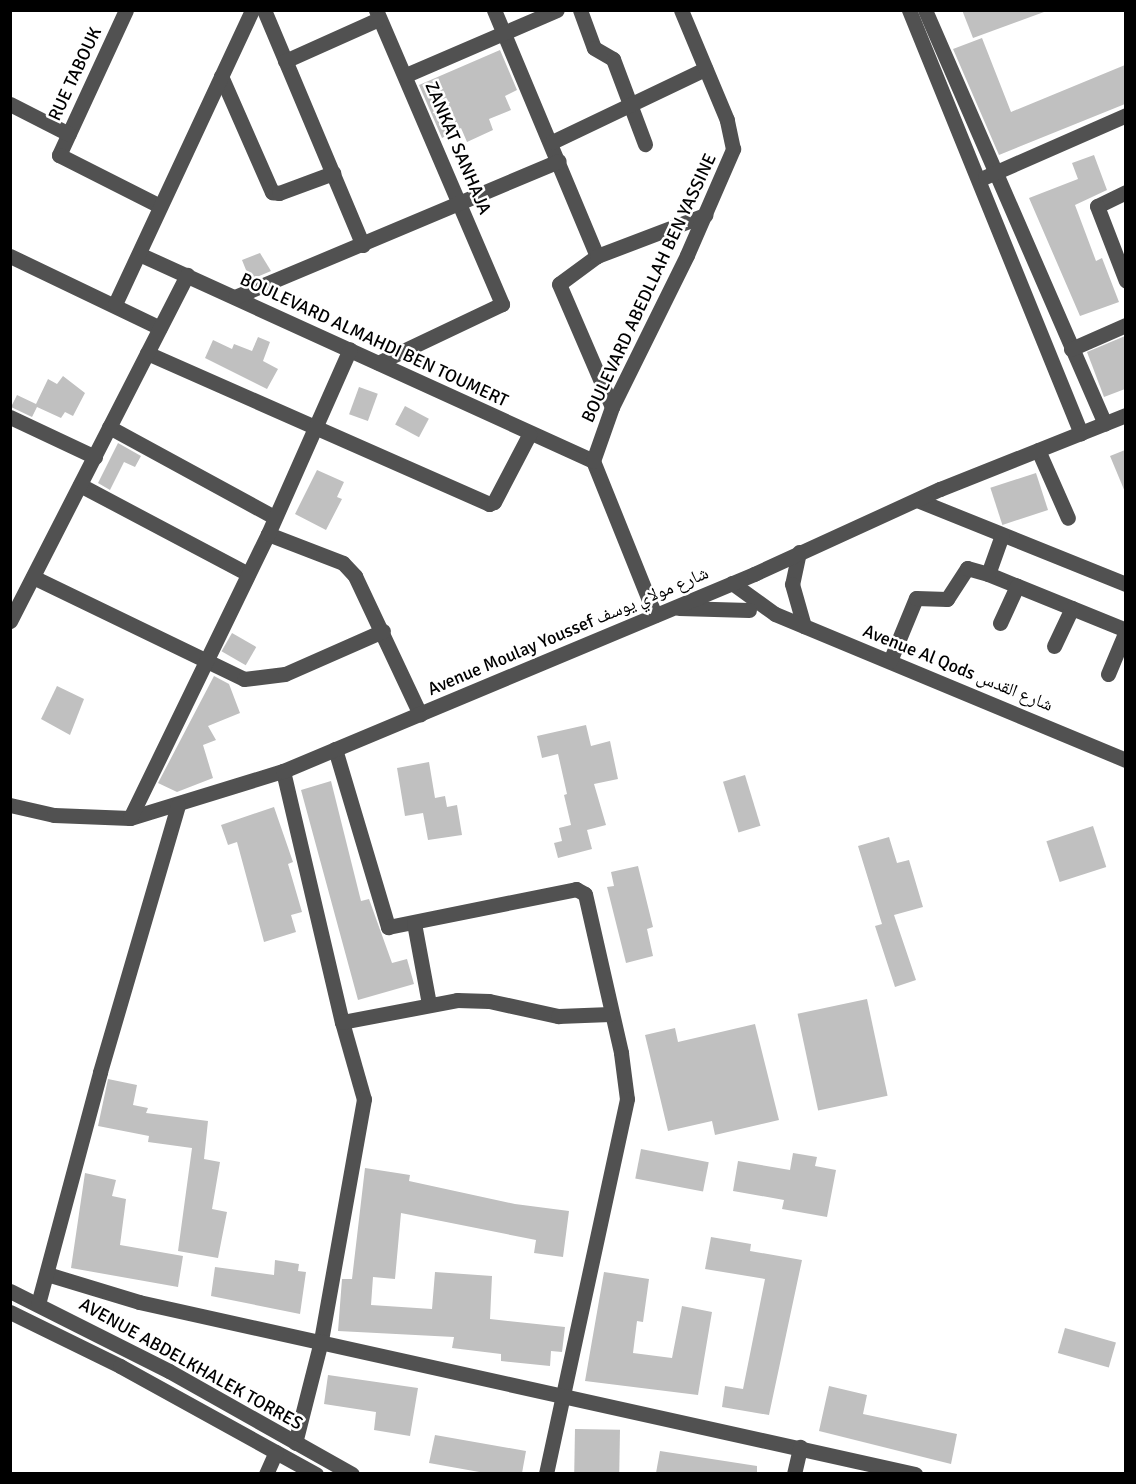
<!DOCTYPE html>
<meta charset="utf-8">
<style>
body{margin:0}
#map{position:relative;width:1136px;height:1484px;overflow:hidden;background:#fff;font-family:Signika,"Noto Naskh Arabic",sans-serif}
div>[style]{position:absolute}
.building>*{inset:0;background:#c0c0c0;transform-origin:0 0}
.minor>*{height:15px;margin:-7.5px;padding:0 7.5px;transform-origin:7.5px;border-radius:7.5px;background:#515151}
span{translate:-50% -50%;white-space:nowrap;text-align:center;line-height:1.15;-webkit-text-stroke:5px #fff;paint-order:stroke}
.street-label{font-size:18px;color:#000}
.frame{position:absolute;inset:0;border:12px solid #000;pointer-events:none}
</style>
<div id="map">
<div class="building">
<div style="clip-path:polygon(962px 10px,1043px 10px,1044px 12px,973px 38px)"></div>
<div style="clip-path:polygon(982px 38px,1011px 112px,1125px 65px,1125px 104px,999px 155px,953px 49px)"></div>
<div style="clip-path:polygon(500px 50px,517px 90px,505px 96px,511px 110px,489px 119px,493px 130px,467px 142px,461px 128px,442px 138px,419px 85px)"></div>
<div style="clip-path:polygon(1094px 155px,1107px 190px,1075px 205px,1096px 261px,1102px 258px,1119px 302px,1080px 316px,1029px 198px,1078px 179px,1072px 163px)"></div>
<div style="clip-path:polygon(260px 253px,271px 271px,250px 280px,242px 260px)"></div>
<div style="clip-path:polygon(1125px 336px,1125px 389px,1104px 397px,1087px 352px)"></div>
<div style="clip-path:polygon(258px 337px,270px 342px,263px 361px,278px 369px,267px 389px,205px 358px,213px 340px,232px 349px,234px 344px,252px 351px)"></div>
<div style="clip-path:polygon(63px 376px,85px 393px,73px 416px,65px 412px,61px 418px,37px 407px,32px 417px,11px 407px,17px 395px,36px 404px,48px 379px,57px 384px)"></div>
<div style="left:359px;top:387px;width:20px;height:29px;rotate:20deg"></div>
<div style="left:405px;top:406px;width:27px;height:21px;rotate:28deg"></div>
<div style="clip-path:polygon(118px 443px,141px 456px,135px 467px,124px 462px,110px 490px,98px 483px)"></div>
<div style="clip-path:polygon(1125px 450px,1125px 492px,1110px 456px)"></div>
<div style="clip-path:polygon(317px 470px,344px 482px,337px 497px,342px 499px,326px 530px,295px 514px)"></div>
<div style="left:1036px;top:473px;width:39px;height:48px;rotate:72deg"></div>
<div style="left:232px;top:633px;width:28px;height:21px;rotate:30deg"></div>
<div style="clip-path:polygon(214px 676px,229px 684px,240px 713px,208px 726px,216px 740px,203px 745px,213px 778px,177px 792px,158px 783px)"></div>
<div style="clip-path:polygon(57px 686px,84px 699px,70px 735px,41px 719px)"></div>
<div style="clip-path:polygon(586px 725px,591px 746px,610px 741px,618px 779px,594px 784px,606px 825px,587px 830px,592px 849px,558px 858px,554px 843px,562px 841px,559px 828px,571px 825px,564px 795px,567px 794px,558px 754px,542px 758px,537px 736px)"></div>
<div style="clip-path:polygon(429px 762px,435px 798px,445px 796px,447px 807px,457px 805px,462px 835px,428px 840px,423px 813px,405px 816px,397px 768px)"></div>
<div style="left:745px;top:775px;width:53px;height:23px;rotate:73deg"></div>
<div style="clip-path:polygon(331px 781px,361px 901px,369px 899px,392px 963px,407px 959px,414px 984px,358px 1000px,301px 790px)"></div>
<div style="clip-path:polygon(274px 807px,293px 862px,288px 864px,302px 912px,291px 915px,296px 932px,264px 942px,237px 842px,228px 845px,221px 825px)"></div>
<div style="left:1093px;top:826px;width:43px;height:49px;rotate:72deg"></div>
<div style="clip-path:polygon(889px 837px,897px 863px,909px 860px,923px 907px,894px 915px,916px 980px,895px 987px,875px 926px,882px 924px,858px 846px)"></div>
<div style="clip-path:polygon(638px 866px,653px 927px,647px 929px,653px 956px,626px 963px,607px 887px,614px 886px,611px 872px)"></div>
<div style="left:867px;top:999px;width:99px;height:71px;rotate:78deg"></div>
<div style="clip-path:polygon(755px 1024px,779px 1120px,715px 1135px,712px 1121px,668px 1131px,645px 1035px,675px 1028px,678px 1042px)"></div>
<div style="clip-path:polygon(108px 1079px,137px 1085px,133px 1105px,148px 1108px,146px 1113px,208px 1121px,204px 1159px,220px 1162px,212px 1209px,227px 1212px,218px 1258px,178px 1251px,192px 1148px,148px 1142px,149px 1136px,98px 1126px)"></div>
<div style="left:641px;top:1149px;width:69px;height:30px;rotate:11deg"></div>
<div style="clip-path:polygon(793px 1153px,817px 1157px,815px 1166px,836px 1170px,827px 1217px,782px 1209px,784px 1200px,733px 1191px,738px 1161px,790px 1170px)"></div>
<div style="clip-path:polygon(365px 1168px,410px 1175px,409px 1181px,515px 1204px,569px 1211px,563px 1257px,534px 1253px,536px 1240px,401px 1213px,395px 1279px,373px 1277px,371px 1305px,432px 1309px,435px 1272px,492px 1276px,490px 1319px,565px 1327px,562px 1352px,551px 1351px,550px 1366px,501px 1361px,501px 1354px,452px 1348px,454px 1337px,338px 1331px,342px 1279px,352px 1279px)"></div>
<div style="clip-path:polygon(85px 1173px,116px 1180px,112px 1196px,126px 1199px,120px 1245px,183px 1256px,178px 1287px,71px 1268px)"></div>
<div style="clip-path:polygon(711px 1237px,751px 1244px,750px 1251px,802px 1260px,769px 1415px,722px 1407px,725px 1386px,743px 1389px,765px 1279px,705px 1269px)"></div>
<div style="clip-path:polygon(275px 1260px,299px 1264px,298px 1271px,306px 1272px,300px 1314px,211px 1296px,215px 1267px,274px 1275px)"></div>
<div style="clip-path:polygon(604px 1272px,649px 1279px,643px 1322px,637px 1321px,633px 1353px,672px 1358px,682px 1306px,712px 1312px,698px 1395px,585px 1381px)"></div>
<div style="left:1065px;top:1328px;width:53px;height:26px;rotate:16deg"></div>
<div style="clip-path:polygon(328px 1375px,418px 1388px,410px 1436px,374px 1430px,376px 1412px,324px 1404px)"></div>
<div style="clip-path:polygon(829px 1386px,867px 1395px,863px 1414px,957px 1434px,951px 1464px,819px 1431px)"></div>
<div style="left:575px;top:1429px;width:45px;height:44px;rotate:1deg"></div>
<div style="clip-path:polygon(435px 1435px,526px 1451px,522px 1473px,485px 1473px,429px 1463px)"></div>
<div style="clip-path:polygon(660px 1451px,757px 1466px,757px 1473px,656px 1473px)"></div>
</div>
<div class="minor">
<div style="left:126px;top:10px;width:160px;rotate:114.8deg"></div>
<div style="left:59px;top:155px;width:113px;rotate:26.8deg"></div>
<div style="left:264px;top:10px;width:255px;rotate:67.2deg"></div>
<div style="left:376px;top:10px;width:320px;rotate:66.8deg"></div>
<div style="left:502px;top:304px;width:137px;rotate:154.6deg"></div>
<div style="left:494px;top:10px;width:267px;rotate:67.3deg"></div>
<div style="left:597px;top:256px;width:47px;rotate:143.6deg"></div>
<div style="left:559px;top:284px;width:134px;rotate:66.7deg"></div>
<div style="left:580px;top:10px;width:40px;rotate:69.8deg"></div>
<div style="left:594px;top:48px;width:22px;rotate:30deg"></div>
<div style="left:613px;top:59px;width:91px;rotate:69.4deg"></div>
<div style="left:909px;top:10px;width:457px;rotate:67.9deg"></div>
<div style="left:925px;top:10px;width:451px;rotate:66.5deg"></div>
<div style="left:285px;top:61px;width:103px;rotate:-24.1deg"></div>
<div style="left:406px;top:75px;width:164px;rotate:-23.3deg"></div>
<div style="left:221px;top:76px;width:127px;rotate:66.3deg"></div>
<div style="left:272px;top:192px;width:7px;rotate:8deg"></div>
<div style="left:279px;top:193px;width:58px;rotate:-20.3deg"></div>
<div style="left:10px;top:104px;width:66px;rotate:27deg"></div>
<div style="left:552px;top:142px;width:170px;rotate:-25.5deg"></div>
<div style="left:985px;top:177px;width:154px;rotate:-23.7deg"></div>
<div style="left:1126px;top:192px;width:32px;rotate:154deg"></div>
<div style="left:1097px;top:206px;width:80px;rotate:68.9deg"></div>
<div style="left:139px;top:254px;width:499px;rotate:24.5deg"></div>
<div style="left:10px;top:256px;width:166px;rotate:25.6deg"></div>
<div style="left:597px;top:256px;width:116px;rotate:-20.8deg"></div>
<div style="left:235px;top:297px;width:351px;rotate:-22.8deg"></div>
<div style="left:115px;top:304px;width:324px;rotate:-65deg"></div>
<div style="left:1071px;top:349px;width:60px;rotate:-23.6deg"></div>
<div style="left:147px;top:353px;width:374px;rotate:23.8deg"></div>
<div style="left:489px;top:504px;width:5px;rotate:-22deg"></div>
<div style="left:494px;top:502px;width:76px;rotate:-62.4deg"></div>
<div style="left:10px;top:417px;width:94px;rotate:25.2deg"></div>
<div style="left:109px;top:427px;width:188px;rotate:28.6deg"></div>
<div style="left:1038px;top:450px;width:74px;rotate:66.2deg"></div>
<div style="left:80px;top:485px;width:190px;rotate:27.9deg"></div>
<div style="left:917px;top:500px;width:225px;rotate:21.9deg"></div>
<div style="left:268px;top:534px;width:80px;rotate:21.1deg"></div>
<div style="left:343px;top:563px;width:18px;rotate:47deg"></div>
<div style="left:355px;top:576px;width:153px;rotate:64.8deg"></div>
<div style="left:1002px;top:535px;width:41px;rotate:109.7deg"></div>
<div style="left:988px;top:574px;width:149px;rotate:22.1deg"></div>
<div style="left:799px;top:552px;width:33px;rotate:102deg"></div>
<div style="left:792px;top:584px;width:44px;rotate:74.1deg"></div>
<div style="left:33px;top:577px;width:234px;rotate:25.8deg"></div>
<div style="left:244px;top:679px;width:41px;rotate:-7deg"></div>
<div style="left:285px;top:674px;width:107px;rotate:-23.7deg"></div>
<div style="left:732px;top:583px;width:53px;rotate:35.8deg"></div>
<div style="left:775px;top:614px;width:380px;rotate:22.6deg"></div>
<div style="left:679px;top:608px;width:70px;rotate:1.6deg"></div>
<div style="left:655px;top:615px;width:166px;rotate:-111.9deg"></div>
<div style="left:593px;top:461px;width:57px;rotate:-70.6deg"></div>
<div style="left:612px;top:407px;width:169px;rotate:-63.7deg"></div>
<div style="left:687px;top:255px;width:116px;rotate:-66.5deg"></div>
<div style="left:733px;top:149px;width:30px;rotate:-102deg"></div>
<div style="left:727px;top:120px;width:119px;rotate:-112.7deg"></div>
<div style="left:10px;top:621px;width:389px;rotate:-62.9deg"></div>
<div style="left:1000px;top:623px;width:41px;rotate:-65.3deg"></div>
<div style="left:1054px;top:646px;width:42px;rotate:-64.7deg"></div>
<div style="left:890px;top:661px;width:68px;rotate:-67.6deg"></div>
<div style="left:916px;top:598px;width:31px;rotate:2deg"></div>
<div style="left:947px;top:599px;width:37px;rotate:-57deg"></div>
<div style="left:967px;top:568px;width:22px;rotate:16deg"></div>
<div style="left:1108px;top:674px;width:47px;rotate:-67.3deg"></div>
<div style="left:335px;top:749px;width:186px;rotate:73.4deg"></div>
<div style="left:388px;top:927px;width:192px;rotate:-11.4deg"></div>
<div style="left:576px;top:889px;width:10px;rotate:29deg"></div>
<div style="left:585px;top:894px;width:163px;rotate:77.2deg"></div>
<div style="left:621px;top:1053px;width:46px;rotate:82.6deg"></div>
<div style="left:627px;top:1099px;width:384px;rotate:102.2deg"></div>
<div style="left:283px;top:771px;width:258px;rotate:76.8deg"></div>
<div style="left:342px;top:1022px;width:80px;rotate:74.1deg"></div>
<div style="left:364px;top:1099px;width:246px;rotate:100.1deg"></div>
<div style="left:321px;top:1341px;width:105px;rotate:104.3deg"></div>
<div style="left:10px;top:805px;width:45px;rotate:12.8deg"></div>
<div style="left:54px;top:815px;width:76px;rotate:2.3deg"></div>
<div style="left:130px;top:818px;width:160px;rotate:-17.1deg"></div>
<div style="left:283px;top:771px;width:511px;rotate:-22.7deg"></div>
<div style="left:754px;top:574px;width:205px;rotate:-24.6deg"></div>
<div style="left:940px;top:489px;width:200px;rotate:-21.7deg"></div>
<div style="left:130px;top:818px;width:316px;rotate:-64.1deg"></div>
<div style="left:268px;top:534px;width:202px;rotate:-66.1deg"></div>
<div style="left:414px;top:923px;width:82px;rotate:79.5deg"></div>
<div style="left:342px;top:1022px;width:117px;rotate:-10.8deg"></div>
<div style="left:457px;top:1000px;width:32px;rotate:2deg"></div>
<div style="left:489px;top:1001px;width:71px;rotate:12.3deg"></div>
<div style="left:558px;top:1016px;width:52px;rotate:-2.2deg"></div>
<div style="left:47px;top:1274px;width:96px;rotate:16.9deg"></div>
<div style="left:139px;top:1302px;width:795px;rotate:12.5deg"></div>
<div style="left:10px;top:1291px;width:178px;rotate:26.7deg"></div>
<div style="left:169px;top:1371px;width:210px;rotate:29.4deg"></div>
<div style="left:38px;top:1304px;width:240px;rotate:-75deg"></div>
<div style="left:100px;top:1072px;width:278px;rotate:-73.7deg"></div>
<div style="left:10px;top:1312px;width:123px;rotate:26.1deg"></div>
<div style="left:120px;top:1366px;width:224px;rotate:28.9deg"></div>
<div style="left:266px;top:1474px;width:24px;rotate:-66deg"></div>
<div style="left:794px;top:1474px;width:28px;rotate:-77deg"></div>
</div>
<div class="street-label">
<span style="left:75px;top:74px;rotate:-65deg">RUE TABOUK</span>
<span style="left:458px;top:148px;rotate:67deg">ZANKAT SANHAJA</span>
<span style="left:649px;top:288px;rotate:-65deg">BOULEVARD ABEDLLAH BEN YASSINE</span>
<span style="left:374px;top:340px;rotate:25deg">BOULEVARD ALMAHDI BEN TOUMERT</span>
<span style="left:568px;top:631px;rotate:-23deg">Avenue Moulay Youssef شارع مولاي يوسف</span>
<span style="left:958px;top:668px;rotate:22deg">Avenue Al Qods شارع القدس</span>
<span style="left:191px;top:1364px;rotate:29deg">AVENUE ABDELKHALEK TORRES</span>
</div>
<div class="frame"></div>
</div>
